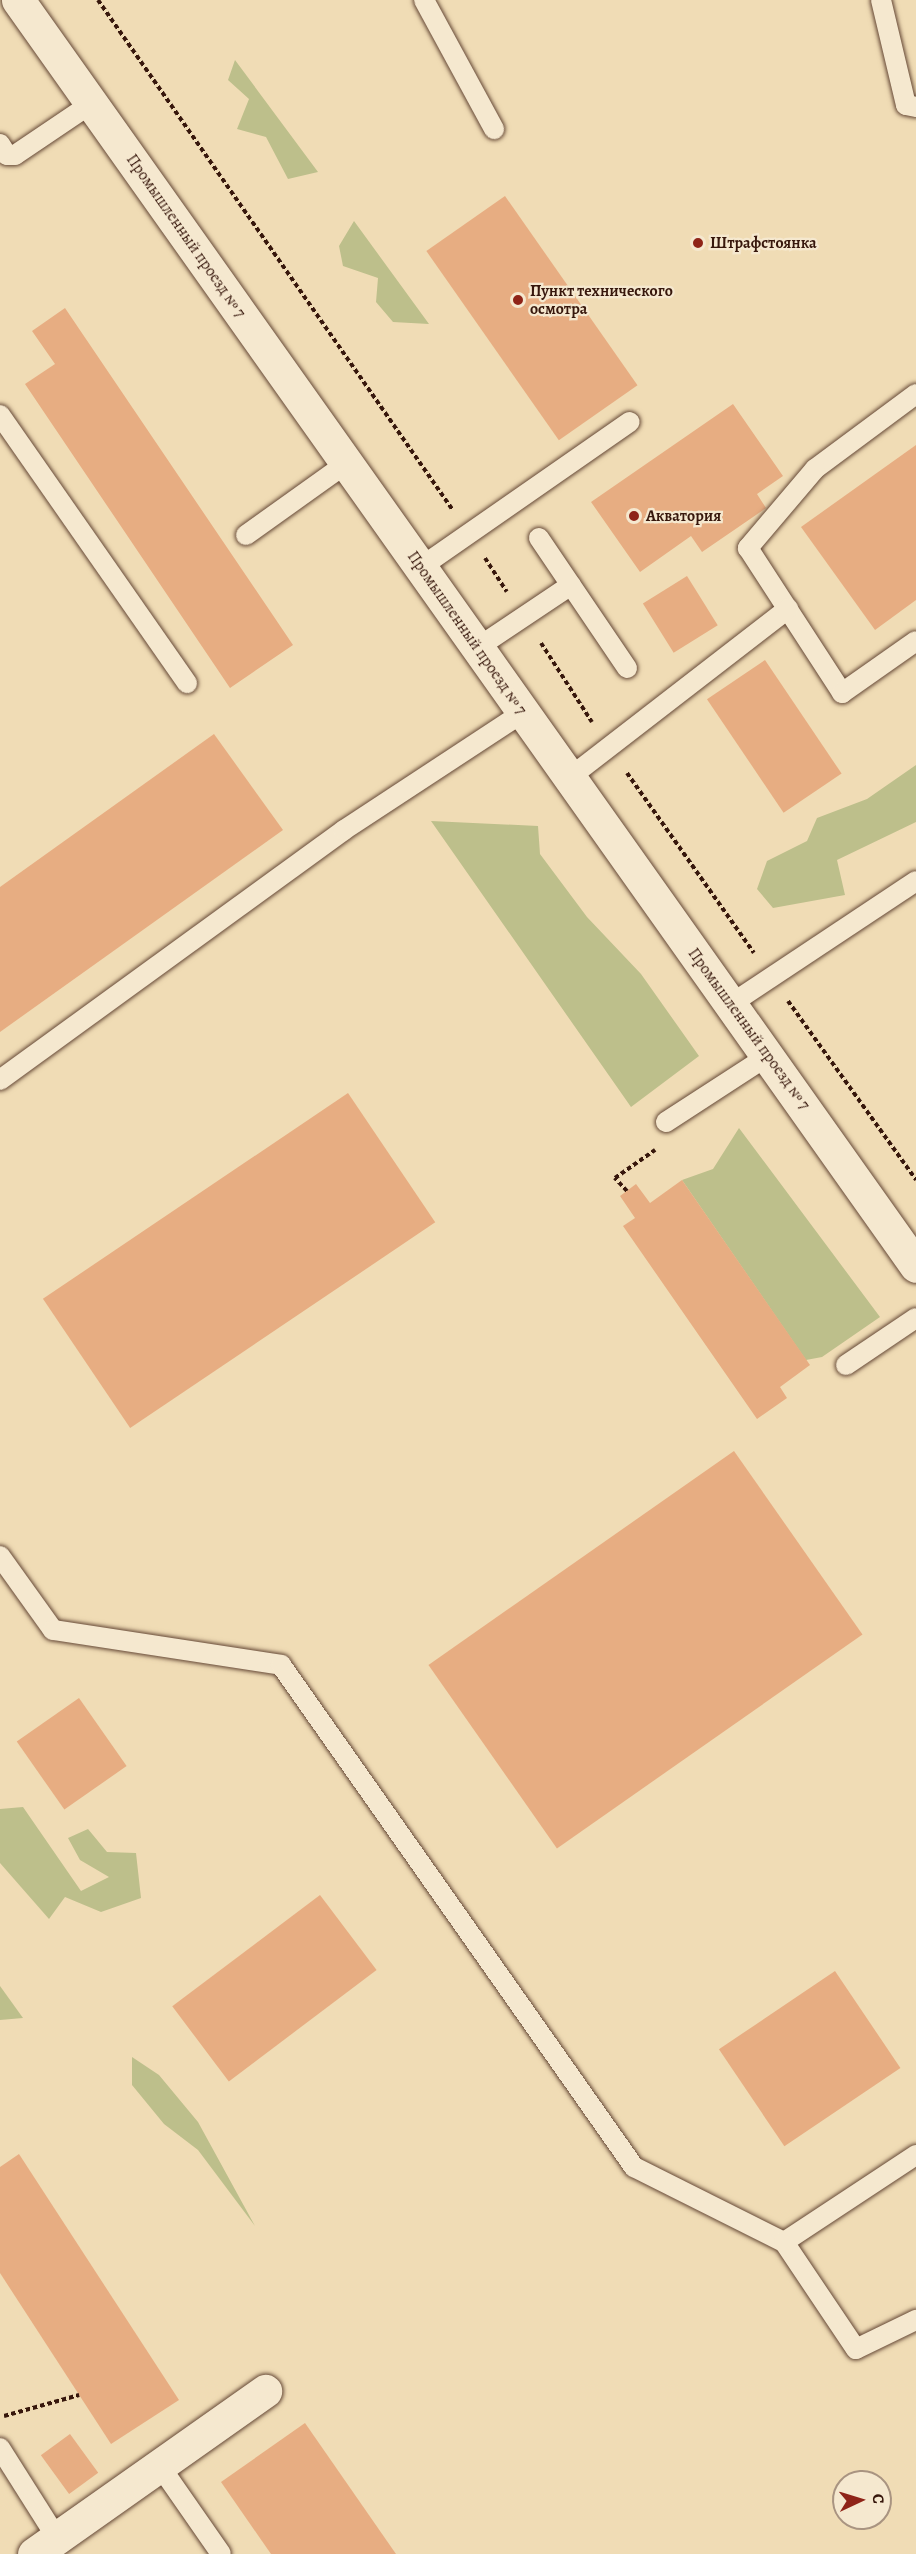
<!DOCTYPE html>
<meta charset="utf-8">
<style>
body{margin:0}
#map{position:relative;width:916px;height:2554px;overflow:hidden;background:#f0dcb5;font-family:Alegreya,serif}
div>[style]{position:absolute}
.green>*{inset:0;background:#bdbf8b}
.building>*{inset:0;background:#e7ad82;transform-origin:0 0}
.path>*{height:4px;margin-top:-2px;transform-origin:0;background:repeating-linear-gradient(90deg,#37170c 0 4.5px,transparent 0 7.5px)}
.roads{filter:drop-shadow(0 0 2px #654836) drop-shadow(0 0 2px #654836)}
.lane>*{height:20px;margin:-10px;padding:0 10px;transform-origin:10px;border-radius:10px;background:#f5e8cf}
.street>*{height:33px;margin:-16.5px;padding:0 16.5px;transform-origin:16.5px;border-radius:16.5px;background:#f5e8cf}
.secondary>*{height:33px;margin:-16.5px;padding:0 16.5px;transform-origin:16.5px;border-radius:16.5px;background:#f5e8cf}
.dots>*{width:16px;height:16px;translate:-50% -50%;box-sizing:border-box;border:3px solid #f5e8cf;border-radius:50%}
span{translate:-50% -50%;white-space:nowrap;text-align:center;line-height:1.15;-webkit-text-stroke:4.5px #f5e8cf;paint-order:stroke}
.street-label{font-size:16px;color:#37170c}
.poi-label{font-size:16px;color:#37170c;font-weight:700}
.left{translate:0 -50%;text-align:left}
.north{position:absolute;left:832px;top:2470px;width:60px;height:60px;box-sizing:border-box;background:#f5e8cf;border:2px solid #a99481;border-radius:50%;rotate:86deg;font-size:16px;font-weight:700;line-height:24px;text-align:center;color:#37170c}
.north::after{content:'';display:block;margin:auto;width:21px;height:27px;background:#8f2418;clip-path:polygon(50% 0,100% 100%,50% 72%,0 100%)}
</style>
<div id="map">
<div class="green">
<div style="clip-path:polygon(235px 60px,318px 172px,288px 179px,266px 137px,237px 129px,249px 99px,228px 80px)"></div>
<div style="clip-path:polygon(354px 221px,429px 324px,393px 322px,376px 302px,378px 278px,343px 266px,339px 246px)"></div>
<div style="clip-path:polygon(916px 765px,916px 822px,837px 860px,845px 895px,773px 908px,757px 889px,767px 861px,807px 841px,817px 818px,867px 799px)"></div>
<div style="clip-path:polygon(431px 821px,538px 826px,540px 854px,587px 917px,641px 974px,699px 1056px,631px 1107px)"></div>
<div style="clip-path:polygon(739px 1128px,880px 1317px,822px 1357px,806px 1360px,682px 1180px,713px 1169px)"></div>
<div style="clip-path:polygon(23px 1807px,81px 1891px,109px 1877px,80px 1860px,68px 1838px,88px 1829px,107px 1852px,136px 1853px,141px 1898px,101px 1912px,65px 1897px,49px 1919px,0 1863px,0 1809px)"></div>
<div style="clip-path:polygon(0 1986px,23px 2018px,0 2020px)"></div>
<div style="clip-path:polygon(132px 2057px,159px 2075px,198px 2122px,255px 2226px,198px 2150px,164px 2124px,132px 2085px)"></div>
</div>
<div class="building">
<div style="left:505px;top:196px;width:231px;height:96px;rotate:55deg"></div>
<div style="clip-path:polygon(65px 308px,293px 645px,230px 688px,25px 384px,55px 364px,32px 331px)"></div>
<div style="clip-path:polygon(733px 404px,783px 476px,757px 494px,766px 508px,702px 552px,691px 536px,640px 572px,591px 502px)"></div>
<div style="clip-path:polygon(916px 445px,916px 600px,875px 630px,801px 527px)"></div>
<div style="left:687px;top:576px;width:58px;height:52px;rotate:58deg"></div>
<div style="left:765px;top:660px;width:137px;height:70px;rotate:56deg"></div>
<div style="clip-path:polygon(214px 734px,283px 830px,0 1032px,0 887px)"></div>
<div style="left:348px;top:1093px;width:156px;height:368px;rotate:56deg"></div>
<div style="clip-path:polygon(682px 1180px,810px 1365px,780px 1387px,787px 1398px,757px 1419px,623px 1226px,635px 1218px,620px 1196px,636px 1184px,650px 1203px)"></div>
<div style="left:734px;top:1451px;width:224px;height:373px;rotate:55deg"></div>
<div style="left:79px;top:1698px;width:83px;height:76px;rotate:55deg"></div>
<div style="left:320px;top:1895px;width:94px;height:185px;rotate:53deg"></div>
<div style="left:835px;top:1971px;width:117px;height:140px;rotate:56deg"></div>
<div style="clip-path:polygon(19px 2154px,179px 2400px,111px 2444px,0 2273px,0 2167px)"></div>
<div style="clip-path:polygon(305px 2423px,396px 2554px,271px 2554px,221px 2482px)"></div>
<div style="left:70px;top:2434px;width:48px;height:36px;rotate:54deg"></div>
</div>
<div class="path">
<div style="left:98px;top:0;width:620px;rotate:55.18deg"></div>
<div style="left:485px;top:558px;width:40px;rotate:57.1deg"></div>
<div style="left:541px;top:643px;width:94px;rotate:57.2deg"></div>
<div style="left:627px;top:773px;width:220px;rotate:54.8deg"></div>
<div style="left:788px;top:1001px;width:220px;rotate:54.4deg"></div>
<div style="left:627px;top:1191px;width:18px;rotate:-133deg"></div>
<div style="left:615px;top:1178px;width:49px;rotate:-35deg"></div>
<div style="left:4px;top:2416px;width:78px;rotate:-15.6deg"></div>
</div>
<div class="roads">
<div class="lane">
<div style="left:424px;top:0;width:147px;rotate:61.5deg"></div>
<div style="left:881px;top:0;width:108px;rotate:76.6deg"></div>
<div style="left:906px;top:105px;width:10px;rotate:11deg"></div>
<div style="left:0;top:144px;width:13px;rotate:58deg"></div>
<div style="left:7px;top:155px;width:8px"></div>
<div style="left:15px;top:155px;width:93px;rotate:-34deg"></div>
<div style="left:916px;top:394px;width:126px;rotate:143.4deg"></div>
<div style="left:815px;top:469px;width:104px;rotate:130.3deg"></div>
<div style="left:748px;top:548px;width:173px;rotate:57deg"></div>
<div style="left:842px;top:693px;width:90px;rotate:-35.1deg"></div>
<div style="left:0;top:415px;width:327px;rotate:55.1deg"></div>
<div style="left:246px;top:535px;width:124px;rotate:-35.5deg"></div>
<div style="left:539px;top:538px;width:157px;rotate:55.9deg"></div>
<div style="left:421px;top:567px;width:254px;rotate:-34.8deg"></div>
<div style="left:477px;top:648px;width:113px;rotate:-33.8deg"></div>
<div style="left:569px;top:778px;width:277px;rotate:-37.7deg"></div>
<div style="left:731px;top:1004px;width:222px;rotate:-33.6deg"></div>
<div style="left:0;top:1080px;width:425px;rotate:-36deg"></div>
<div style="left:344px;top:830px;width:213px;rotate:-33.3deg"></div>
<div style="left:666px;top:1122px;width:123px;rotate:-33deg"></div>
<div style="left:846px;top:1365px;width:84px;rotate:-33.9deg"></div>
<div style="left:0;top:1556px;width:91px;rotate:54.4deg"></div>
<div style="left:53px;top:1630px;width:231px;rotate:8.7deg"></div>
<div style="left:281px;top:1665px;width:614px;rotate:54.89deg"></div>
<div style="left:634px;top:2167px;width:168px;rotate:26.6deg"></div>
<div style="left:784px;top:2242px;width:129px;rotate:56.1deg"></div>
<div style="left:856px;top:2349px;width:67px;rotate:-25.8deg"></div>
<div style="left:784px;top:2242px;width:158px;rotate:-33.4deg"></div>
<div style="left:0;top:2448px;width:107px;rotate:57.7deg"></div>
<div style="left:162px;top:2469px;width:103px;rotate:55.2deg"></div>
</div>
<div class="street">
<div style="left:34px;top:2554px;width:283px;rotate:-35.2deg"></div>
</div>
<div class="secondary">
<div style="left:18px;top:0;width:1552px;rotate:54.65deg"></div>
</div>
</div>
<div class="dots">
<div style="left:698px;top:243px;background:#8f2418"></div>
<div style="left:518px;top:300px;background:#8f2418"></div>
<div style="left:634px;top:516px;background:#8f2418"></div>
</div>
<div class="street-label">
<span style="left:186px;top:236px;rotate:55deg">Промышленный проезд № 7</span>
<span style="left:467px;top:633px;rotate:55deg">Промышленный проезд № 7</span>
<span style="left:749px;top:1029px;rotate:54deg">Промышленный проезд № 7</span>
</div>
<div class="poi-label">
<span class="left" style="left:710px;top:243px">Штрафстоянка</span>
<span class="left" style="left:530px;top:300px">Пункт технического<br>осмотра</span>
<span class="left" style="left:646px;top:516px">Акватория</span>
</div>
<div class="north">С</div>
</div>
